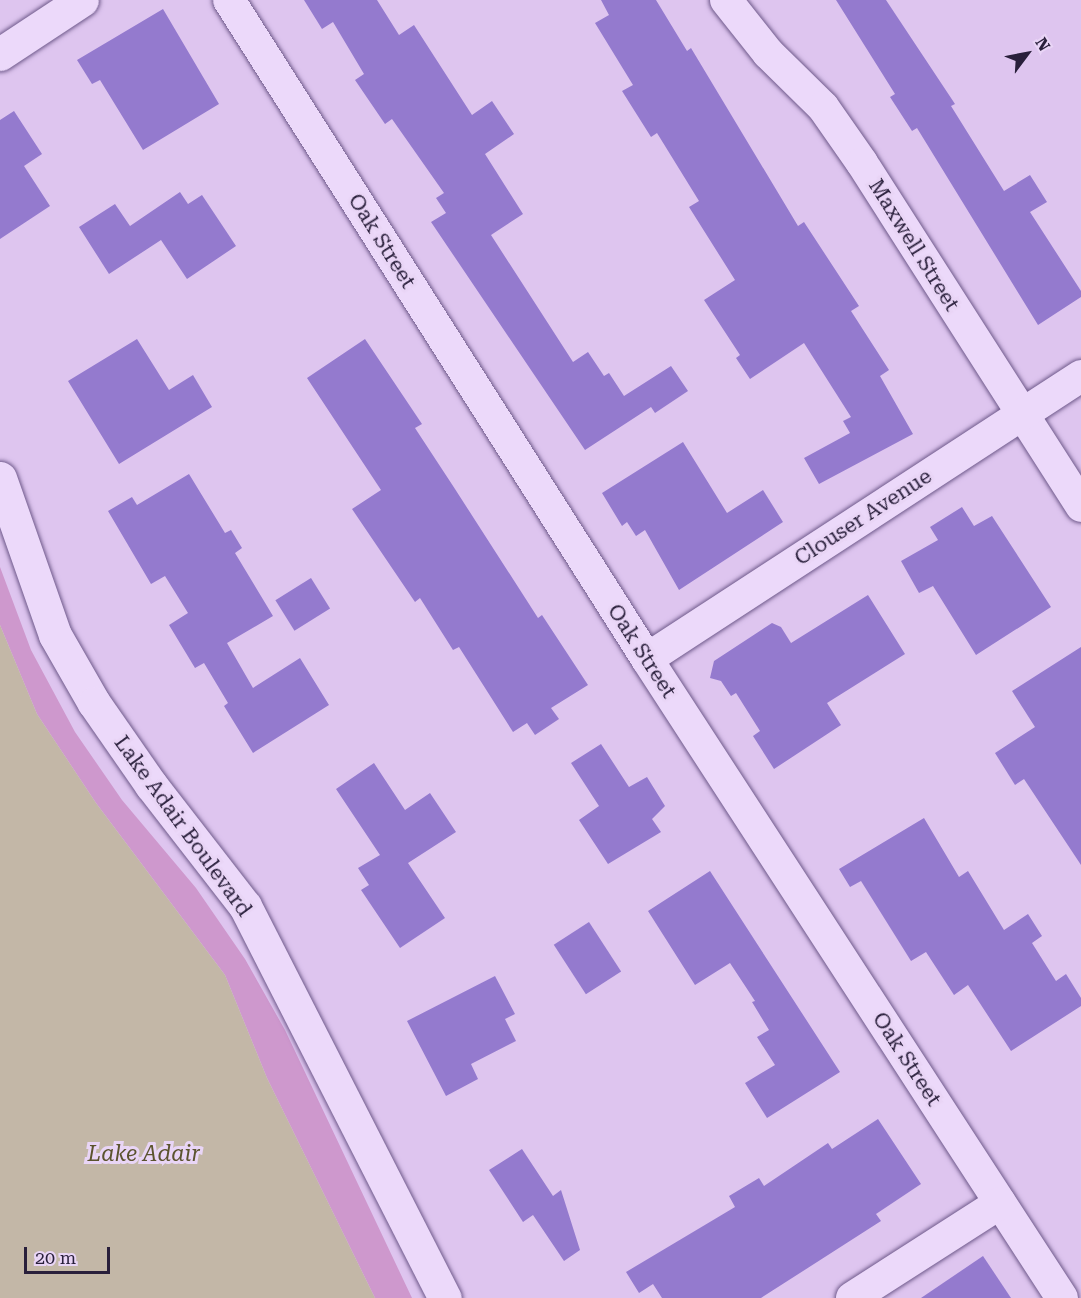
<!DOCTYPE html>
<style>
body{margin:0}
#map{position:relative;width:1081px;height:1298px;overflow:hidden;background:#dec5ef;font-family:"Roboto Serif",serif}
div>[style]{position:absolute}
.green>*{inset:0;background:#ce98cd}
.water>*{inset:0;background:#c3b7a7}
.building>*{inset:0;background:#947ace;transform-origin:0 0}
.roads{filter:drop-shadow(0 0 2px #6f5a8b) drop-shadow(0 0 2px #6f5a8b)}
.street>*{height:32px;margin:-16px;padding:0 16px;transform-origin:16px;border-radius:16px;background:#ecd9fa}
.secondary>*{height:33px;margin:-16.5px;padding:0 16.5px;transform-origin:16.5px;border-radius:16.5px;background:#ecd9fa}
span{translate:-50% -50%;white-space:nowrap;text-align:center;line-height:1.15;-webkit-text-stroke:6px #e9d5f6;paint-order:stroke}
.street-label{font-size:21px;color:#291f3b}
.water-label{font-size:22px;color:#5b532e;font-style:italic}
.north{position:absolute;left:997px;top:24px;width:60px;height:60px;-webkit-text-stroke:4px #e9d5f6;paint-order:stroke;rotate:58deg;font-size:16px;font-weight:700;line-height:24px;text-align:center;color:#291f3b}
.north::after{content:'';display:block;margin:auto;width:21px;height:27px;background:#291f3b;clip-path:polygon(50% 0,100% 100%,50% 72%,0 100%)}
.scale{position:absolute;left:24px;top:1247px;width:86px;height:27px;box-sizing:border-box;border:3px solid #291f3b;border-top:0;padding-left:8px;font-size:18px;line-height:21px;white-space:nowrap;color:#291f3b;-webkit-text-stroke:4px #e9d5f6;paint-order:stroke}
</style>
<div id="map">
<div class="green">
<div style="clip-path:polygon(0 567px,31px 650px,75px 732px,122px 800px,196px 888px,245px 959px,285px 1030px,412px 1298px,375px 1298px,267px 1078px,225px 975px,96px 803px,37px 714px,0 625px)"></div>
</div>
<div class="water">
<div style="clip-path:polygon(0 625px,37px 714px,96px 803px,225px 975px,267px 1078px,375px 1298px,0 1298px)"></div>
</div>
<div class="building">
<div style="clip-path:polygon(304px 0,377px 0,399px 35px,414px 25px,472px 115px,492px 101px,514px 134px,485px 154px,523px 214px,491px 235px,573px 362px,588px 352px,604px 376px,609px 373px,624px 396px,671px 366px,688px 391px,655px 413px,651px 407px,585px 450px,431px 222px,446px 213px,436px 198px,444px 193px,392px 119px,385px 124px,355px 80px,364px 74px,333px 22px,322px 29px)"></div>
<div style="clip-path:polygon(601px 0,656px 0,687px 51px,691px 48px,798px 226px,804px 222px,859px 306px,851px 311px,889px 370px,880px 376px,913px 434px,819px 484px,804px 458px,850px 433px,843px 421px,851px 417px,804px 343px,750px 379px,736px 358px,740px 355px,704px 300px,735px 280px,689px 207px,699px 201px,657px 133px,651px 137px,622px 91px,633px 85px,595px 23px,609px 15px)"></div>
<div style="clip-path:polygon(836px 0,886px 0,955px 104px,951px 106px,1004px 191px,1030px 175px,1047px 202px,1030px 212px,1081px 291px,1081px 297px,1038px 325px,917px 128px,912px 131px,890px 97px,895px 94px)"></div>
<div style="clip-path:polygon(163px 9px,219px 104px,143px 150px,100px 80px,92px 84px,77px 60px)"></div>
<div style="clip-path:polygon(14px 111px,42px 154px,24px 166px,50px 206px,0 239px,0 120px)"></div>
<div style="clip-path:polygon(180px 192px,188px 204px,202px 195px,236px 246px,187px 279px,161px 240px,109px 274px,79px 227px,115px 204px,130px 226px)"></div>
<div style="clip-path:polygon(137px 339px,169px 390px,193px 375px,212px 407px,119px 464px,68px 381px)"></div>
<div style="clip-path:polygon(365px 339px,422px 424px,415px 428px,455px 489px,538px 618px,542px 615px,588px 685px,551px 708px,559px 719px,535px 735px,527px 723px,513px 732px,459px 647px,453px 650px,420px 598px,415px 602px,352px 509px,381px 490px,307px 378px)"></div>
<div style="clip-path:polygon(683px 442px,727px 513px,763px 490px,783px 522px,679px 590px,645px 530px,636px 536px,627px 522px,622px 526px,602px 493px)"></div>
<div style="clip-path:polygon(189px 474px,225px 533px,231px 530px,242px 548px,235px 553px,273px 616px,227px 643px,253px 688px,300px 658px,329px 705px,253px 753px,224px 706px,228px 703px,204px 663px,195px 668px,169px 625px,188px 613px,165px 576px,151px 584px,108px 511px,132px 497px,137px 505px)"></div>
<div style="clip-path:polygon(962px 507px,974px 526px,992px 516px,1051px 607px,976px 655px,933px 586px,919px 593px,901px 561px,938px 540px,930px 527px)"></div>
<div style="left:311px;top:578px;width:36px;height:42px;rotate:58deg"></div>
<div style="clip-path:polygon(868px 595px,905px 654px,827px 703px,841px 725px,774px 769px,753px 736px,760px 731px,736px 693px,731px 696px,721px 681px,710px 678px,714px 661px,772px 623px,781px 627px,791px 643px)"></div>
<div style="clip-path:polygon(1081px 647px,1081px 865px,1024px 779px,1015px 785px,995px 753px,1035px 727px,1012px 691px)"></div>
<div style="clip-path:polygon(601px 744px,629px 787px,647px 777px,665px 806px,652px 819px,661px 832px,608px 864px,579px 820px,599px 806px,571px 763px)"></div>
<div style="clip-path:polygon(374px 763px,405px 810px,430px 793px,456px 832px,408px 863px,445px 918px,400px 948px,361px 890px,369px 885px,358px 868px,380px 855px,336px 789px)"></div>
<div style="clip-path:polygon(924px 818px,959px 877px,968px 871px,1004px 930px,1028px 914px,1042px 936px,1032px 943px,1056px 981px,1066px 974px,1081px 998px,1081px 1006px,1011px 1051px,968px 985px,954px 995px,926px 952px,911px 961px,861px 881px,850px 887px,839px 869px)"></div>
<div style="clip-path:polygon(710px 871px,840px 1072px,767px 1118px,745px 1083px,775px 1065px,757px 1037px,769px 1030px,752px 1002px,755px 1001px,730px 963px,695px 985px,648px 911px)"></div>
<div style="left:589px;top:922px;width:59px;height:42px;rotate:57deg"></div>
<div style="clip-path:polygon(495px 976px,515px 1014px,505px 1019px,516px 1041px,471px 1064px,478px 1079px,446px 1096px,407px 1021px)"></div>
<div style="clip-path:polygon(878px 1119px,921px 1184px,876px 1214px,881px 1221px,761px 1298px,662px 1298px,653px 1284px,639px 1293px,626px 1272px,735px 1207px,729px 1196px,759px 1178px,764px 1186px,828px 1143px,832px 1149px)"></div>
<div style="clip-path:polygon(522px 1149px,553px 1196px,561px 1190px,580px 1250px,564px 1261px,533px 1215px,523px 1222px,489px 1170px)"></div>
<div style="clip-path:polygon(983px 1256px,1011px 1298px,921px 1298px)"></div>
</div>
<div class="roads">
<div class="street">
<div style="left:229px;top:0;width:780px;rotate:57.61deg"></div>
<div style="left:647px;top:659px;width:762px;rotate:57deg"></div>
<div style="left:726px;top:0;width:68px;rotate:51.6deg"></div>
<div style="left:768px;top:53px;width:77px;rotate:44.5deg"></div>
<div style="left:823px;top:107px;width:68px;rotate:55.1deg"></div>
<div style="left:862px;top:163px;width:407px;rotate:57.4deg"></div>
<div style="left:647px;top:659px;width:518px;rotate:-33.11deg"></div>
<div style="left:852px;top:1298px;width:176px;rotate:-32.7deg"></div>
</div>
<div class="secondary">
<div style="left:0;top:54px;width:98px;rotate:-33.4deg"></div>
<div style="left:0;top:478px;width:166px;rotate:70.7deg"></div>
<div style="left:55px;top:635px;width:78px;rotate:60.2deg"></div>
<div style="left:94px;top:703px;width:100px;rotate:55.2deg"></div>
<div style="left:151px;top:785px;width:153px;rotate:52.2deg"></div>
<div style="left:245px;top:906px;width:440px;rotate:63deg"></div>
</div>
</div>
<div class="street-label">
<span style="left:382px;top:241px;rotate:58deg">Oak Street</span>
<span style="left:914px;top:245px;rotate:58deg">Maxwell Street</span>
<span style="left:863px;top:517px;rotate:-33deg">Clouser Avenue</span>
<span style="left:642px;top:651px;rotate:57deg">Oak Street</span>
<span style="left:183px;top:826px;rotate:54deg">Lake Adair Boulevard</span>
<span style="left:907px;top:1059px;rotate:57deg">Oak Street</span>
</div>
<div class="water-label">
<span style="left:144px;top:1154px">Lake Adair</span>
</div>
<div class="north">N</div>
<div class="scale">20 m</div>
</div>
